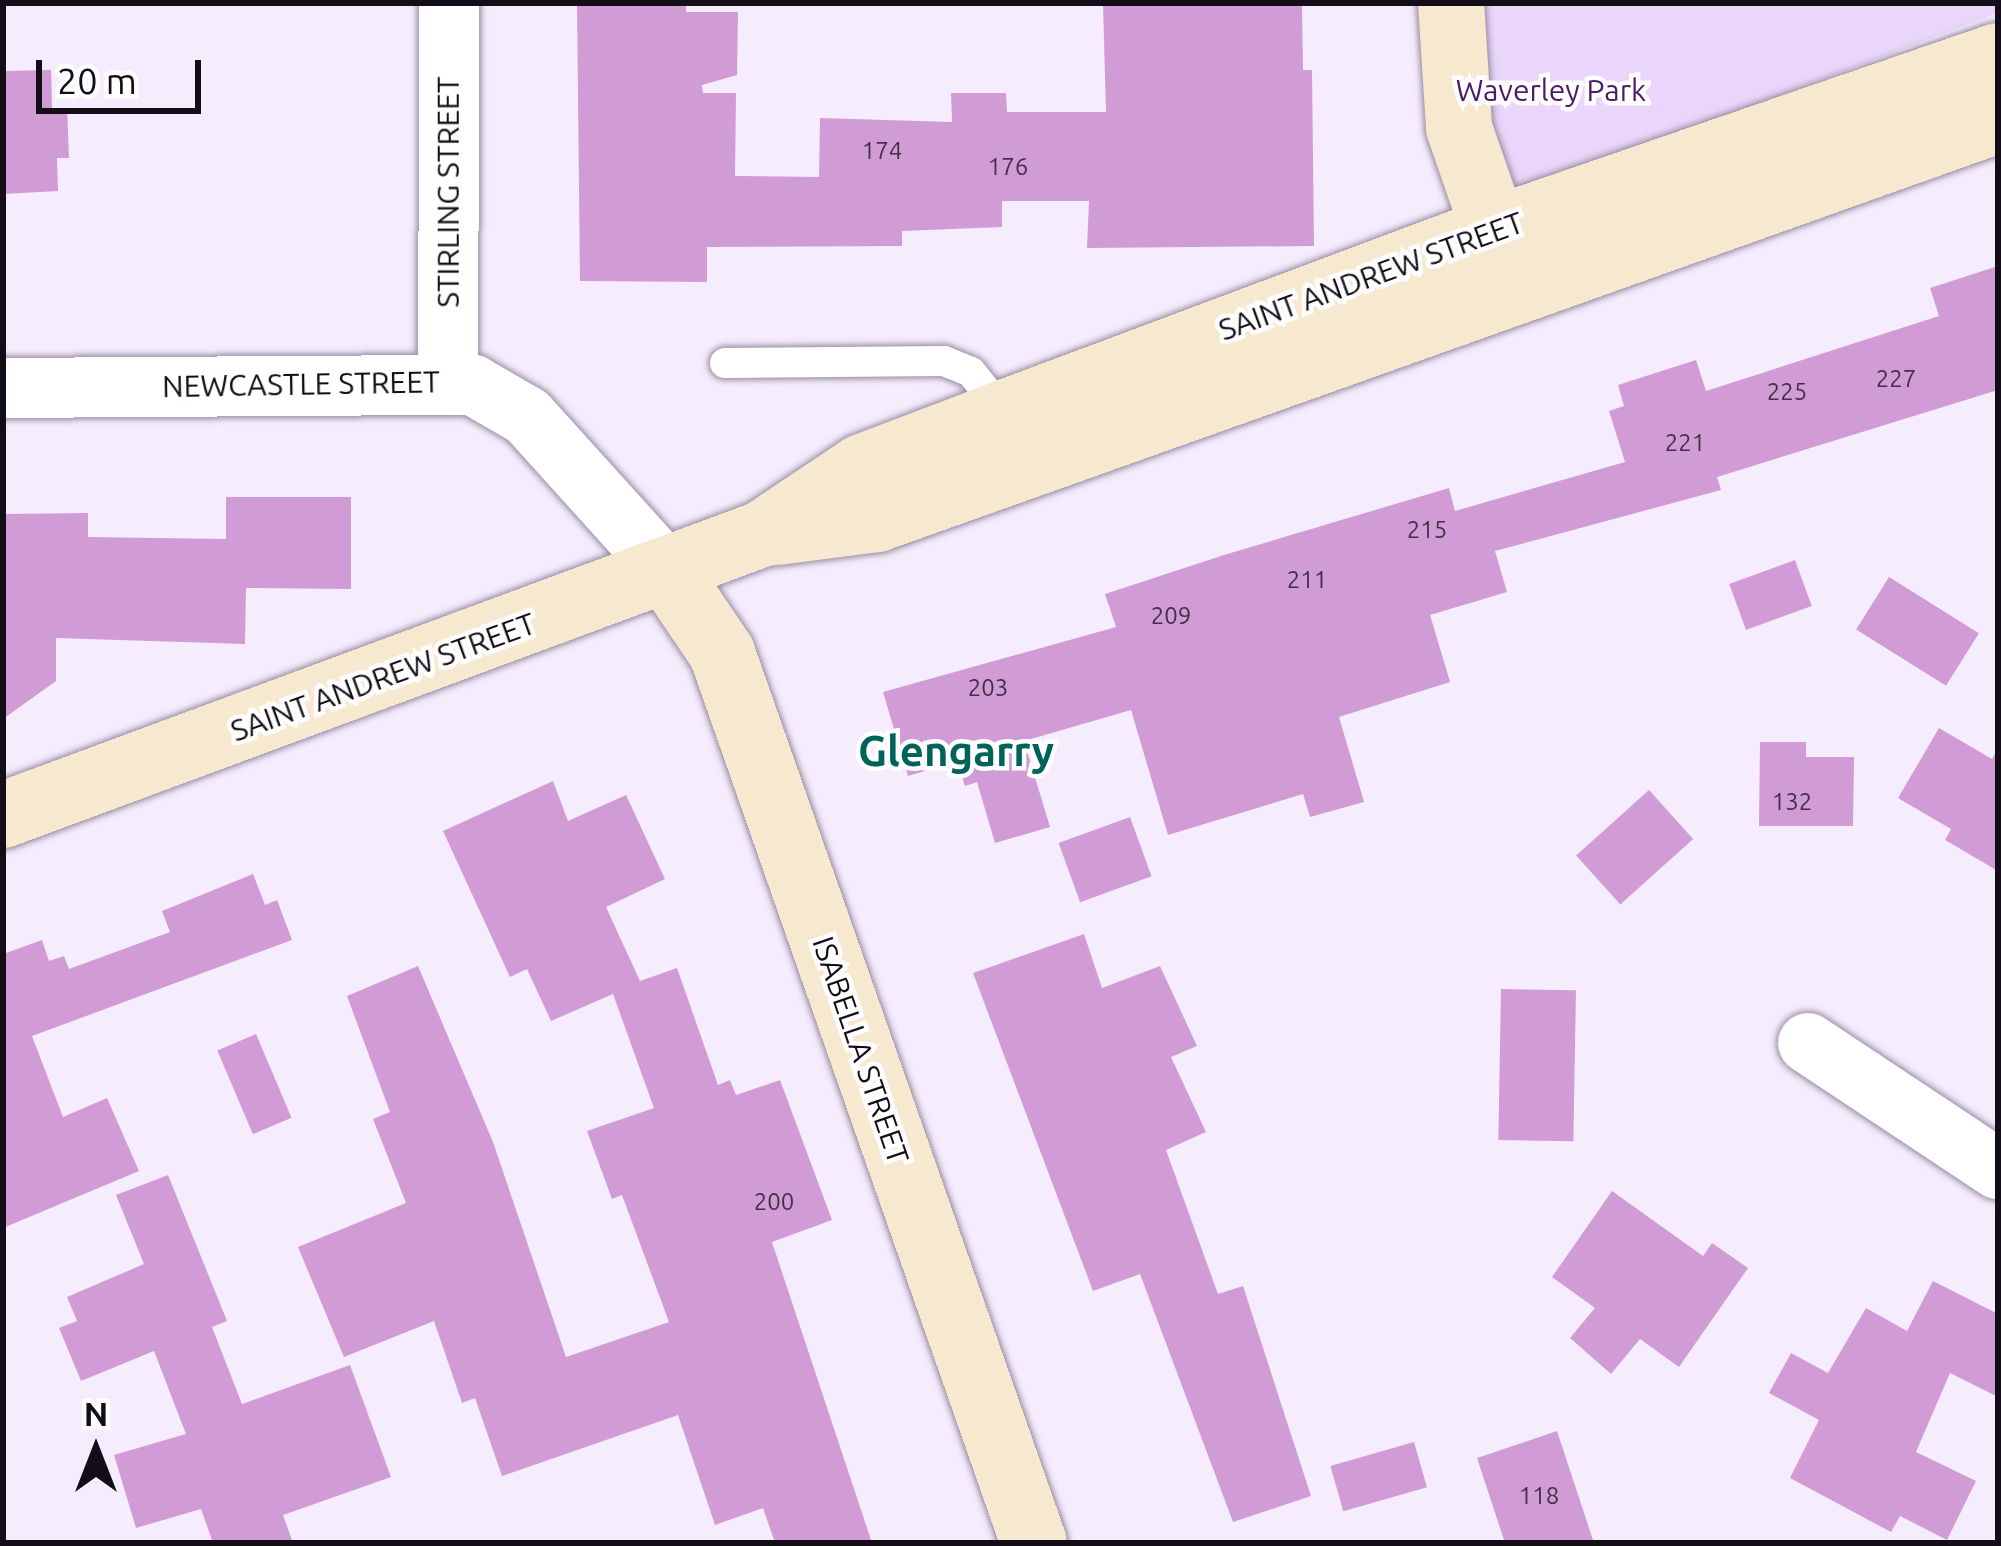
<!DOCTYPE html>
<style>
body{margin:0}
#map{position:relative;width:2001px;height:1546px;overflow:hidden;background:#f5edfd;font-family:Ubuntu,sans-serif}
div>[style]{position:absolute}
.green>*{inset:0;background:#e9d6fa}
.building>*{inset:0;background:#d19bd5;transform-origin:0 0}
.roads{filter:drop-shadow(0 0 3px #9a8da5) drop-shadow(0 0 3px #9a8da5)}
.lane>*{height:30px;margin:-15px;padding:0 15px;transform-origin:15px;border-radius:15px;background:#fff}
.street>*{height:60px;margin:-30px;padding:0 30px;transform-origin:30px;border-radius:30px;background:#fff}
.secondary>*{height:66px;margin:-33px;padding:0 33px;transform-origin:33px;border-radius:33px;background:#f7e9d0}
span{translate:-50% -50%;white-space:nowrap;text-align:center;line-height:1.15;-webkit-text-stroke:9px #fefefe;paint-order:stroke}
.number-label{font-size:24px;color:#423046}
.number-label span{-webkit-text-stroke-width:0}
.park-label{font-size:30px;color:#4b1b68}
.street-label{font-size:30px;color:#120d16}
.district-label{font-size:42px;color:#00635b;font-weight:700}
.frame{position:absolute;inset:0;border:6px solid #120d16;pointer-events:none}
.north{position:absolute;left:36px;top:1390px;width:120px;height:120px;-webkit-text-stroke:9px #fefefe;paint-order:stroke;rotate:0deg;font-size:33px;font-weight:700;line-height:48px;text-align:center;color:#120d16}
.north::after{content:'';display:block;margin:auto;width:42px;height:54px;background:#120d16;clip-path:polygon(50% 0,100% 100%,50% 72%,0 100%)}
.scale{position:absolute;left:36px;top:60px;width:165px;height:54px;box-sizing:border-box;border:6px solid #120d16;border-top:0;padding-left:15px;font-size:36px;line-height:42px;white-space:nowrap;color:#120d16;-webkit-text-stroke:9px #fefefe;paint-order:stroke}
</style>
<div id="map">
<div class="green">
<div style="clip-path:polygon(1465px 3px,1998px 3px,1998px 13px,1461px 215px)"></div>
</div>
<div class="building">
<div style="clip-path:polygon(577px 3px,686px 3px,686px 12px,738px 12px,737px 75px,702px 85px,703px 93px,736px 93px,735px 176px,819px 177px,820px 118px,952px 122px,951px 93px,1006px 93px,1007px 112px,1106px 112px,1103px 3px,1302px 6px,1303px 70px,1312px 70px,1314px 246px,1087px 248px,1089px 201px,1002px 201px,1002px 227px,902px 231px,902px 246px,707px 247px,707px 282px,580px 281px)"></div>
<div style="clip-path:polygon(51px 70px,52px 108px,67px 108px,69px 158px,57px 158px,58px 191px,3px 194px,3px 71px)"></div>
<div style="clip-path:polygon(1998px 266px,1998px 390px,1717px 477px,1721px 490px,1495px 551px,1507px 592px,1430px 615px,1450px 682px,1339px 717px,1364px 802px,1310px 817px,1303px 794px,1168px 835px,1131px 710px,1024px 741px,1050px 827px,995px 843px,977px 782px,965px 786px,957px 761px,908px 776px,883px 692px,1116px 627px,1105px 594px,1224px 555px,1449px 488px,1455px 511px,1625px 462px,1609px 411px,1624px 406px,1618px 385px,1696px 360px,1706px 391px,1939px 316px,1930px 288px)"></div>
<div style="clip-path:polygon(226px 497px,351px 497px,351px 589px,246px 588px,245px 644px,56px 638px,56px 681px,3px 719px,6px 514px,88px 513px,88px 537px,226px 539px)"></div>
<div style="left:1795px;top:560px;width:49px;height:70px;rotate:70deg"></div>
<div style="left:1889px;top:577px;width:106px;height:62px;rotate:32deg"></div>
<div style="clip-path:polygon(1939px 728px,1992px 759px,1998px 748px,1998px 871px,1945px 840px,1951px 829px,1898px 798px)"></div>
<div style="clip-path:polygon(1760px 742px,1806px 742px,1806px 757px,1854px 757px,1853px 826px,1759px 826px)"></div>
<div style="clip-path:polygon(553px 781px,568px 821px,626px 795px,665px 879px,606px 907px,640px 981px,677px 968px,718px 1085px,730px 1080px,736px 1095px,780px 1080px,832px 1220px,772px 1242px,872px 1543px,775px 1543px,763px 1508px,715px 1525px,678px 1415px,502px 1476px,475px 1398px,462px 1403px,434px 1321px,344px 1357px,298px 1247px,406px 1203px,373px 1119px,390px 1112px,347px 996px,418px 966px,493px 1142px,566px 1357px,669px 1322px,622px 1195px,612px 1199px,587px 1131px,654px 1108px,613px 994px,551px 1021px,527px 969px,510px 977px,443px 831px)"></div>
<div style="left:1649px;top:790px;width:66px;height:98px;rotate:48deg"></div>
<div style="left:1130px;top:817px;width:63px;height:76px;rotate:70deg"></div>
<div style="clip-path:polygon(253px 874px,265px 905px,277px 900px,292px 940px,32px 1036px,63px 1117px,107px 1098px,139px 1171px,3px 1228px,3px 954px,42px 940px,49px 961px,64px 956px,69px 969px,170px 932px,162px 911px)"></div>
<div style="clip-path:polygon(1084px 934px,1102px 988px,1160px 966px,1197px 1046px,1171px 1057px,1206px 1132px,1166px 1150px,1218px 1294px,1243px 1286px,1311px 1496px,1233px 1522px,1140px 1274px,1093px 1291px,973px 973px)"></div>
<div style="left:1501px;top:989px;width:75px;height:151px;rotate:1deg"></div>
<div style="left:256px;top:1034px;width:91px;height:42px;rotate:67deg"></div>
<div style="clip-path:polygon(168px 1175px,227px 1321px,212px 1327px,242px 1404px,350px 1365px,391px 1477px,283px 1515px,293px 1543px,213px 1543px,201px 1509px,136px 1528px,114px 1455px,186px 1434px,154px 1351px,81px 1381px,59px 1328px,77px 1321px,67px 1297px,144px 1264px,116px 1195px)"></div>
<div style="clip-path:polygon(1612px 1191px,1703px 1256px,1712px 1243px,1748px 1268px,1679px 1367px,1640px 1339px,1611px 1374px,1570px 1338px,1595px 1308px,1552px 1277px)"></div>
<div style="clip-path:polygon(1933px 1281px,1998px 1314px,1998px 1397px,1950px 1373px,1916px 1452px,1976px 1481px,1947px 1540px,1900px 1516px,1891px 1532px,1790px 1478px,1819px 1420px,1769px 1393px,1791px 1353px,1828px 1373px,1866px 1308px,1907px 1331px)"></div>
<div style="clip-path:polygon(1557px 1431px,1594px 1543px,1505px 1543px,1477px 1458px)"></div>
<div style="left:1414px;top:1442px;width:47px;height:87px;rotate:74deg"></div>
</div>
<div class="roads">
<div class="lane">
<div style="left:725px;top:363px;width:219px;rotate:-0.5deg"></div>
<div style="left:944px;top:361px;width:29px;rotate:22deg"></div>
<div style="left:971px;top:372px;width:53px;rotate:51.2deg"></div>
</div>
<div class="street">
<div style="left:448px;top:380px;width:377px;rotate:-89.8deg"></div>
<div style="left:3px;top:388px;width:470px;rotate:-0.4deg"></div>
<div style="left:473px;top:385px;width:62px;rotate:29.9deg"></div>
<div style="left:527px;top:416px;width:207px;rotate:47.9deg"></div>
<div style="left:1808px;top:1043px;width:228px;rotate:33.6deg"></div>
</div>
<div class="secondary">
<div style="left:1451px;top:3px;width:125px;rotate:86.3deg"></div>
<div style="left:1459px;top:128px;width:152px;rotate:70.9deg"></div>
<div style="left:777px;top:532px;width:101px;rotate:-7.4deg"></div>
<div style="left:877px;top:519px;width:1190px;rotate:-19.59deg"></div>
<div style="left:666px;top:570px;width:100px;rotate:56deg"></div>
<div style="left:722px;top:653px;width:943px;rotate:70.68deg"></div>
<div style="left:3px;top:815px;width:809px;rotate:-20.32deg"></div>
<div style="left:762px;top:534px;width:120px;rotate:-33.8deg"></div>
<div style="left:862px;top:467px;width:152px;rotate:-20.8deg"></div>
<div style="left:1004px;top:413px;width:522px;rotate:-20.52deg"></div>
<div style="left:1493px;top:230px;width:534px;rotate:-19.01deg"></div>
</div>
</div>
<div class="number-label">
<span style="left:882px;top:151px">174</span>
<span style="left:1008px;top:167px">176</span>
<span style="left:1896px;top:379px">227</span>
<span style="left:1787px;top:392px">225</span>
<span style="left:1685px;top:443px">221</span>
<span style="left:1427px;top:530px">215</span>
<span style="left:1307px;top:580px">211</span>
<span style="left:1171px;top:616px">209</span>
<span style="left:988px;top:688px">203</span>
<span style="left:1792px;top:802px">132</span>
<span style="left:774px;top:1202px">200</span>
<span style="left:1539px;top:1496px">118</span>
</div>
<div class="park-label">
<span style="left:1551px;top:90px">Waverley Park</span>
</div>
<div class="street-label">
<span style="left:448px;top:192px;rotate:-90deg">STIRLING STREET</span>
<span style="left:1371px;top:276px;rotate:-20deg">SAINT ANDREW STREET</span>
<span style="left:301px;top:384px;rotate:-1deg">NEWCASTLE STREET</span>
<span style="left:383px;top:677px;rotate:-20deg">SAINT ANDREW STREET</span>
<span style="left:861px;top:1050px;rotate:71deg">ISABELLA STREET</span>
</div>
<div class="district-label">
<span style="left:956px;top:751px">Glengarry</span>
</div>
<div class="frame"></div>
<div class="north">N</div>
<div class="scale">20 m</div>
</div>
